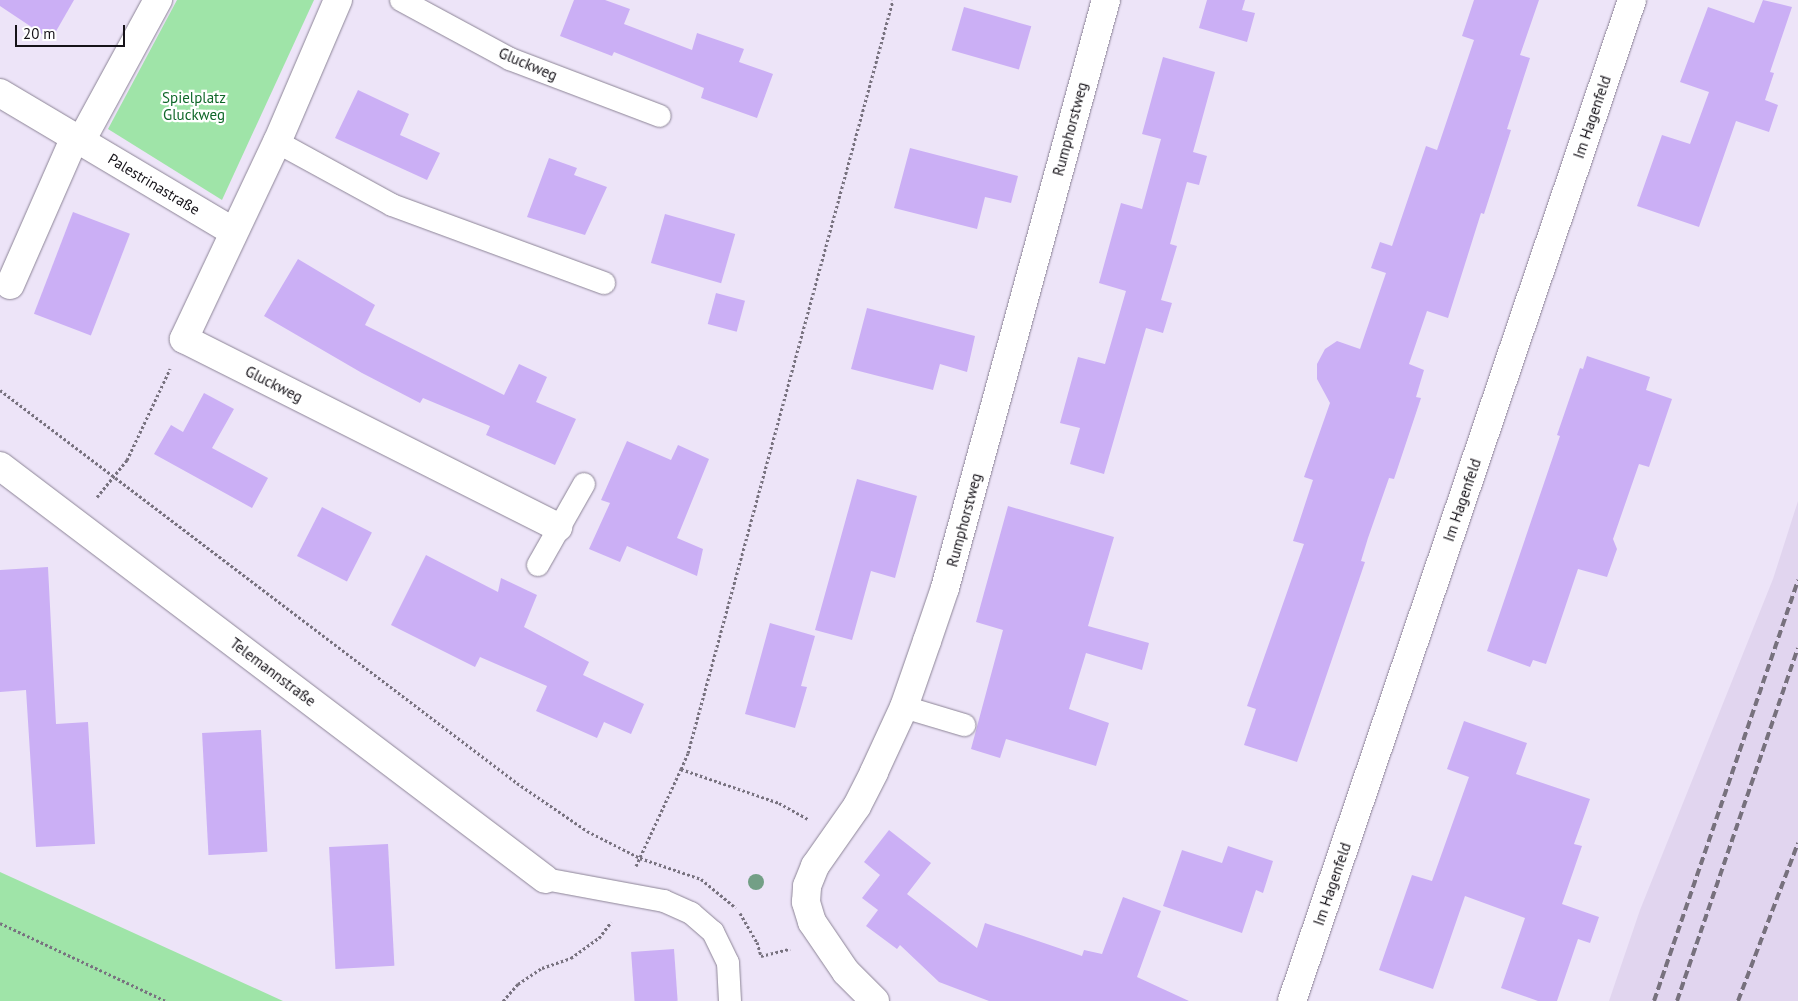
<!DOCTYPE html>
<meta charset="utf-8">
<style>
body{margin:0}
#map{position:relative;width:1798px;height:1001px;overflow:hidden;background:#ede4f8;font-family:"PT Sans",sans-serif}
div>[style]{position:absolute}
.built>*{inset:0;background:#e1d5ef}
.green>*{inset:0;background:#9fe4a8}
.building>*{inset:0;background:#cbaff5;transform-origin:0 0}
.path>*{height:3px;margin-top:-1.5px;transform-origin:0;background:repeating-linear-gradient(90deg,#78727f 0 2.5px,transparent 0 5px)}
.roads{filter:drop-shadow(0 0 1px #8c8496) drop-shadow(0 0 1px #8c8496)}
.service>*{height:22px;margin:-11px;padding:0 11px;transform-origin:11px;border-radius:11px;background:#fff}
.minor>*{height:28px;margin:-14px;padding:0 14px;transform-origin:14px;border-radius:14px;background:#fff}
.rail>*{height:4px;margin-top:-2px;transform-origin:0;background:repeating-linear-gradient(90deg,#77717d 0 8px,transparent 0 12px)}
.trees>*{width:16px;height:16px;margin:-8px;border-radius:50%;background:#739f86}
span{translate:-50% -50%;white-space:nowrap;text-align:center;line-height:1.15;-webkit-text-stroke:4.5px #fff;paint-order:stroke}
.street-label{font-size:15px;color:#161319}
.park-label{font-size:15px;color:#0f6729}
.scale{position:absolute;left:15px;top:25px;width:110px;height:22px;box-sizing:border-box;border:2px solid #161319;border-top:0;padding-left:6px;font-size:15px;line-height:18px;white-space:nowrap;color:#161319;-webkit-text-stroke:4px #fff;paint-order:stroke}
</style>
<div id="map">
<div class="built">
<div style="clip-path:polygon(1798px 501px,1798px 1001px,1609px 1001px,1640px 910px,1773px 579px)"></div>
</div>
<div class="green">
<div style="clip-path:polygon(177px 0,314px 0,222px 200px,108px 129px)"></div>
<div style="clip-path:polygon(0 872px,283px 1001px,0 1001px)"></div>
</div>
<div class="building">
<div style="clip-path:polygon(0 0,74px 0,51px 40px,0 6px)"></div>
<div style="clip-path:polygon(574px 0,605px 0,630px 9px,624px 24px,692px 50px,697px 33px,744px 49px,739px 62px,773px 74px,757px 118px,701px 98px,704px 88px,614px 52px,612px 56px,560px 36px)"></div>
<div style="clip-path:polygon(1207px 0,1245px 0,1242px 10px,1255px 13px,1247px 42px,1199px 28px)"></div>
<div style="clip-path:polygon(1474px 0,1539px 0,1520px 55px,1530px 58px,1507px 129px,1511px 130px,1484px 214px,1481px 213px,1448px 318px,1427px 311px,1409px 364px,1424px 370px,1416px 397px,1421px 398px,1394px 479px,1389px 478px,1368px 538px,1361px 561px,1365px 562px,1297px 762px,1244px 745px,1256px 709px,1247px 706px,1304px 544px,1293px 541px,1313px 480px,1304px 477px,1330px 403px,1317px 379px,1317px 364px,1325px 349px,1337px 341px,1360px 349px,1386px 273px,1371px 268px,1380px 242px,1392px 246px,1426px 146px,1437px 150px,1474px 40px,1462px 36px)"></div>
<div style="clip-path:polygon(1763px 0,1792px 7px,1770px 72px,1774px 73px,1765px 100px,1778px 105px,1769px 132px,1736px 121px,1699px 227px,1637px 206px,1662px 135px,1690px 144px,1709px 92px,1680px 82px,1708px 7px,1754px 23px)"></div>
<div style="left:964px;top:7px;width:70px;height:45px;rotate:16deg"></div>
<div style="clip-path:polygon(1163px 57px,1215px 72px,1193px 152px,1207px 156px,1199px 185px,1187px 182px,1170px 244px,1177px 246px,1161px 300px,1172px 303px,1163px 333px,1146px 328px,1104px 474px,1070px 464px,1080px 428px,1060px 423px,1078px 357px,1105px 364px,1126px 291px,1099px 283px,1121px 203px,1142px 209px,1161px 139px,1142px 134px)"></div>
<div style="clip-path:polygon(358px 90px,409px 114px,400px 135px,440px 153px,427px 180px,335px 138px)"></div>
<div style="clip-path:polygon(910px 148px,1018px 176px,1011px 203px,985px 197px,977px 229px,894px 208px)"></div>
<div style="clip-path:polygon(549px 158px,577px 168px,574px 175px,607px 187px,585px 235px,527px 217px)"></div>
<div style="left:73px;top:212px;width:61px;height:109px;rotate:21deg"></div>
<div style="left:665px;top:214px;width:73px;height:51px;rotate:16deg"></div>
<div style="clip-path:polygon(298px 259px,375px 305px,365px 325px,504px 395px,519px 364px,547px 377px,536px 402px,576px 419px,555px 465px,486px 435px,490px 426px,423px 398px,420px 403px,362px 373px,264px 316px)"></div>
<div style="left:716px;top:293px;width:30px;height:32px;rotate:15deg"></div>
<div style="clip-path:polygon(867px 308px,975px 336px,967px 372px,940px 364px,933px 390px,851px 369px)"></div>
<div style="clip-path:polygon(1587px 356px,1650px 377px,1646px 390px,1672px 399px,1649px 467px,1639px 464px,1613px 539px,1617px 549px,1607px 577px,1578px 569px,1546px 664px,1533px 660px,1530px 667px,1487px 651px,1560px 436px,1557px 435px,1580px 368px,1583px 369px)"></div>
<div style="clip-path:polygon(204px 393px,234px 409px,212px 448px,268px 478px,252px 508px,154px 454px,171px 425px,183px 432px)"></div>
<div style="clip-path:polygon(627px 441px,671px 460px,678px 445px,709px 459px,677px 538px,703px 549px,697px 576px,627px 546px,620px 562px,589px 549px,610px 503px,601px 500px)"></div>
<div style="clip-path:polygon(857px 479px,917px 496px,895px 578px,871px 571px,852px 640px,815px 630px)"></div>
<div style="clip-path:polygon(1008px 506px,1114px 537px,1088px 626px,1149px 643px,1142px 670px,1086px 653px,1069px 709px,1109px 723px,1096px 766px,1006px 739px,1000px 758px,971px 749px,1003px 630px,976px 622px)"></div>
<div style="left:322px;top:507px;width:56px;height:55px;rotate:27deg"></div>
<div style="clip-path:polygon(426px 555px,498px 592px,501px 578px,537px 595px,524px 627px,589px 662px,583px 675px,644px 704px,631px 734px,604px 722px,597px 738px,536px 711px,547px 686px,480px 657px,475px 667px,391px 625px)"></div>
<div style="clip-path:polygon(48px 567px,56px 724px,88px 722px,95px 844px,36px 847px,26px 690px,0 692px,0 570px)"></div>
<div style="clip-path:polygon(770px 623px,815px 636px,801px 686px,807px 687px,795px 728px,745px 714px)"></div>
<div style="clip-path:polygon(1464px 721px,1527px 743px,1516px 774px,1590px 799px,1574px 844px,1582px 846px,1562px 904px,1599px 917px,1590px 943px,1578px 939px,1557px 1001px,1538px 1001px,1501px 988px,1525px 918px,1465px 896px,1433px 989px,1379px 970px,1412px 875px,1432px 881px,1469px 777px,1447px 769px)"></div>
<div style="left:261px;top:730px;width:122px;height:59px;rotate:87deg"></div>
<div style="clip-path:polygon(889px 830px,931px 863px,907px 894px,977px 948px,985px 923px,1082px 956px,1084px 950px,1102px 954px,1123px 897px,1161px 911px,1137px 977px,1189px 1001px,989px 1001px,939px 982px,900px 945px,897px 949px,866px 926px,878px 910px,862px 898px,880px 875px,864px 862px)"></div>
<div style="left:388px;top:844px;width:122px;height:59px;rotate:87deg"></div>
<div style="clip-path:polygon(1228px 846px,1273px 861px,1263px 893px,1256px 890px,1242px 933px,1163px 906px,1182px 850px,1222px 863px)"></div>
<div style="left:674px;top:949px;width:52px;height:43px;rotate:86deg"></div>
</div>
<div class="path">
<div style="left:0;top:390px;width:649px;rotate:37.24deg"></div>
<div style="left:517px;top:783px;width:85px;rotate:34.4deg"></div>
<div style="left:587px;top:831px;width:59px;rotate:27deg"></div>
<div style="left:640px;top:858px;width:65px;rotate:19deg"></div>
<div style="left:701px;top:879px;width:45px;rotate:39.6deg"></div>
<div style="left:97px;top:497px;width:48px;rotate:-51deg"></div>
<div style="left:127px;top:460px;width:101px;rotate:-64.7deg"></div>
<div style="left:681px;top:769px;width:17px;rotate:-66deg"></div>
<div style="left:688px;top:753px;width:780px;rotate:-74.77deg"></div>
<div style="left:636px;top:866px;width:107px;rotate:-65.1deg"></div>
<div style="left:681px;top:769px;width:104px;rotate:19.1deg"></div>
<div style="left:779px;top:803px;width:33px;rotate:29deg"></div>
<div style="left:740px;top:913px;width:34px;rotate:60deg"></div>
<div style="left:757px;top:942px;width:15px;rotate:74deg"></div>
<div style="left:761px;top:956px;width:30px;rotate:-14deg"></div>
<div style="left:0;top:923px;width:183px;rotate:25.2deg"></div>
<div style="left:503px;top:1001px;width:23px;rotate:-49deg"></div>
<div style="left:518px;top:984px;width:29px;rotate:-34deg"></div>
<div style="left:542px;top:968px;width:31px;rotate:-19deg"></div>
<div style="left:571px;top:958px;width:34px;rotate:-36deg"></div>
<div style="left:599px;top:938px;width:20px;rotate:-53deg"></div>
</div>
<div class="roads">
<div class="service">
<div style="left:401px;top:0;width:124px;rotate:28.4deg"></div>
<div style="left:510px;top:59px;width:160px;rotate:20.8deg"></div>
<div style="left:277px;top:142px;width:131px;rotate:28.7deg"></div>
<div style="left:392px;top:205px;width:226px;rotate:20.2deg"></div>
<div style="left:538px;top:565px;width:93px;rotate:-60.4deg"></div>
<div style="left:904px;top:707px;width:63px;rotate:16.7deg"></div>
<div style="left:545px;top:879px;width:121px;rotate:10.5deg"></div>
<div style="left:664px;top:901px;width:30px;rotate:24deg"></div>
<div style="left:691px;top:913px;width:29px;rotate:41deg"></div>
<div style="left:713px;top:932px;width:34px;rotate:64deg"></div>
<div style="left:728px;top:963px;width:38px;rotate:87deg"></div>
</div>
<div class="minor">
<div style="left:338px;top:0;width:155px;rotate:113.2deg"></div>
<div style="left:277px;top:142px;width:218px;rotate:115.3deg"></div>
<div style="left:184px;top:339px;width:419px;rotate:26.7deg"></div>
<div style="left:0;top:93px;width:270px;rotate:30.7deg"></div>
<div style="left:81px;top:141px;width:161px;rotate:-61.4deg"></div>
<div style="left:10px;top:285px;width:162px;rotate:-66.3deg"></div>
<div style="left:0;top:466px;width:684px;rotate:37.15deg"></div>
<div style="left:875px;top:1001px;width:41px;rotate:-135deg"></div>
<div style="left:846px;top:972px;width:60px;rotate:-124.2deg"></div>
<div style="left:812px;top:922px;width:21px;rotate:-107deg"></div>
<div style="left:806px;top:902px;width:16px;rotate:-86deg"></div>
<div style="left:807px;top:886px;width:22px;rotate:-68deg"></div>
<div style="left:815px;top:866px;width:73px;rotate:-55deg"></div>
<div style="left:857px;top:806px;width:38px;rotate:-63deg"></div>
<div style="left:874px;top:772px;width:72px;rotate:-65.2deg"></div>
<div style="left:904px;top:707px;width:70px;rotate:-70.8deg"></div>
<div style="left:927px;top:641px;width:56px;rotate:-71.2deg"></div>
<div style="left:945px;top:588px;width:610px;rotate:-74.69deg"></div>
<div style="left:1292px;top:1001px;width:1057px;rotate:-71.24deg"></div>
</div>
</div>
<div class="rail">
<div style="left:1654px;top:1001px;width:445px;rotate:-71.1deg"></div>
<div style="left:1677px;top:1001px;width:373px;rotate:-71.1deg"></div>
<div style="left:1738px;top:1001px;width:169px;rotate:-69.2deg"></div>
</div>
<div class="trees">
<div style="left:756px;top:882px"></div>
</div>
<div class="street-label">
<span style="left:528px;top:64px;rotate:23deg">Gluckweg</span>
<span style="left:1592px;top:117px;rotate:-71deg">Im Hagenfeld</span>
<span style="left:1070px;top:129px;rotate:-75deg">Rumphorstweg</span>
<span style="left:154px;top:184px;rotate:31deg">Palestrinastraße</span>
<span style="left:274px;top:384px;rotate:27deg">Gluckweg</span>
<span style="left:1462px;top:500px;rotate:-71deg">Im Hagenfeld</span>
<span style="left:964px;top:520px;rotate:-75deg">Rumphorstweg</span>
<span style="left:273px;top:672px;rotate:37deg">Telemannstraße</span>
<span style="left:1332px;top:884px;rotate:-71deg">Im Hagenfeld</span>
</div>
<div class="park-label">
<span style="left:194px;top:106px">Spielplatz<br>Gluckweg</span>
</div>
<div class="scale">20 m</div>
</div>
